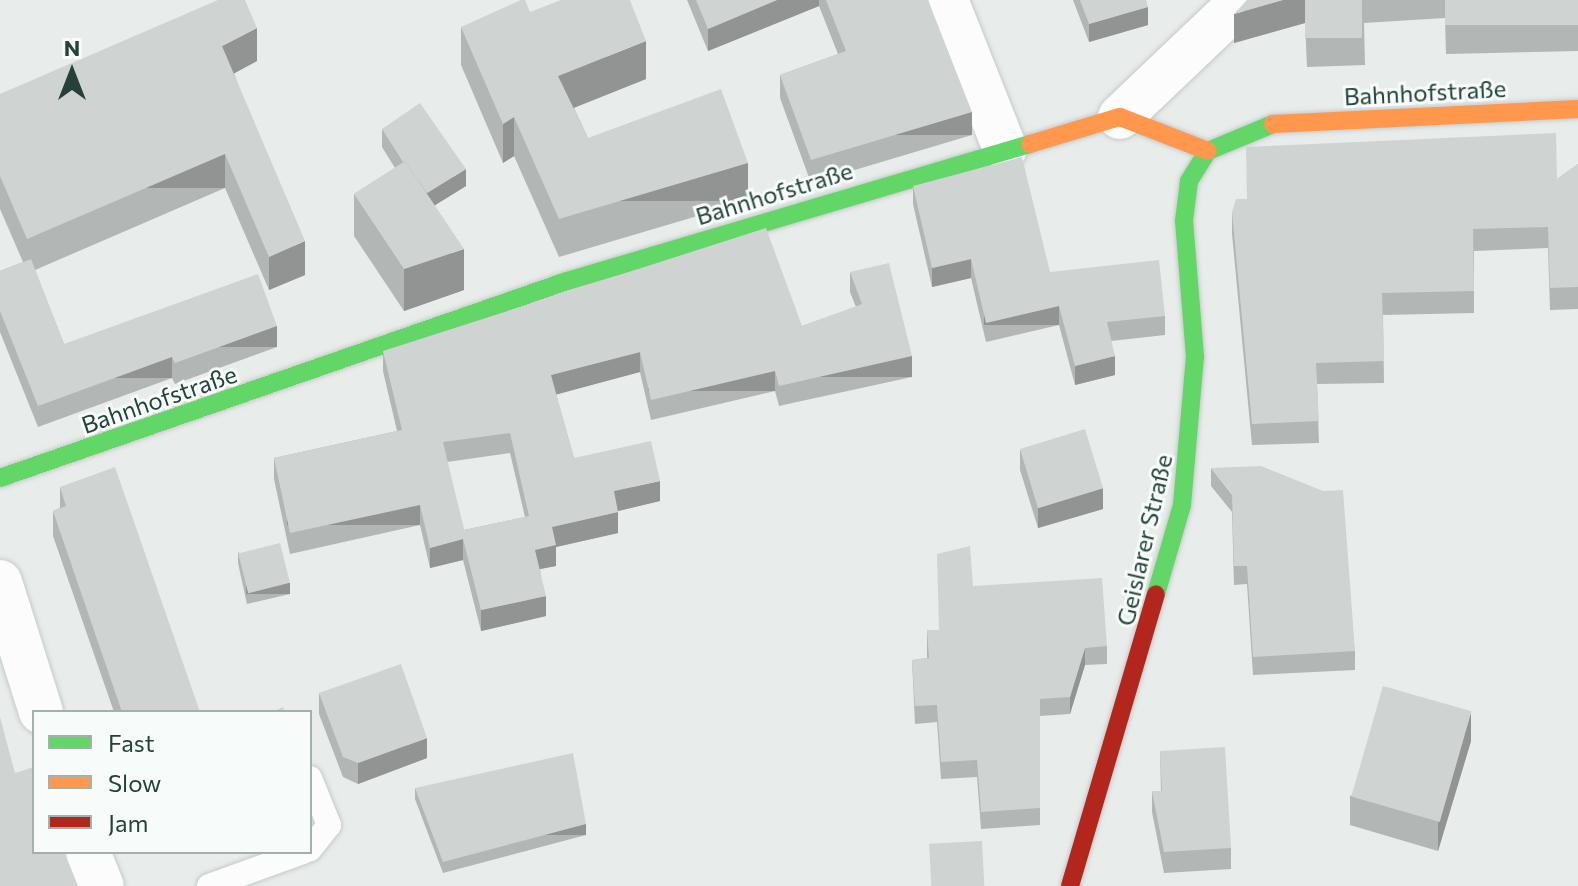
<!DOCTYPE html>
<meta charset="utf-8">
<style>
body{margin:0}
#map{position:relative;width:1578px;height:886px;overflow:hidden;background:#e8edeb;font-family:Commissioner,sans-serif}
div>[style]{position:absolute}
.roads{filter:drop-shadow(0 0 2px #c5cac8) drop-shadow(0 0 2px #c5cac8)}
.lane>*{height:24px;margin:-12px;padding:0 12px;transform-origin:12px;border-radius:12px;background:#fcfcfc}
.street>*{height:44px;margin:-22px;padding:0 22px;transform-origin:22px;border-radius:22px;background:#fcfcfc}
.fast>*{height:18px;margin:-9px;padding:0 9px;transform-origin:9px;border-radius:9px;background:#63d668}
.slow>*{height:18px;margin:-9px;padding:0 9px;transform-origin:9px;border-radius:9px;background:#ff974d}
.jam>*{height:18px;margin:-9px;padding:0 9px;transform-origin:9px;border-radius:9px;background:#b3261e}
.wall>*{inset:0;background:#b2b6b5}
.shaded-wall>*{inset:0;background:#919493;transform-origin:0 0}
.building>*{inset:0;background:#cfd4d2;transform-origin:0 0}
span{translate:-50% -50%;white-space:nowrap;text-align:center;line-height:1.15;-webkit-text-stroke:6px #f7fbf9;paint-order:stroke}
.street-label{font-size:24px;color:#24423a}
.legend{position:absolute;left:32px;top:710px;width:280px;height:144px;box-sizing:border-box;background:#f7fbf9;border:2px solid #a3b1ad;margin:0;padding:10px 14px;list-style:none;font-size:24px;color:#24423a}
.legend li{display:flex;align-items:center;gap:16px;height:40px}
.legend b{width:40px;border:2px solid #a3b1ad}
.north{position:absolute;left:32px;top:32px;width:80px;height:80px;-webkit-text-stroke:6px #f7fbf9;paint-order:stroke;rotate:0deg;font-size:22px;font-weight:700;line-height:32px;text-align:center;color:#24423a}
.north::after{content:'';display:block;margin:auto;width:28px;height:36px;background:#24423a;clip-path:polygon(50% 0,100% 100%,50% 72%,0 100%)}
</style>
<div id="map">
<div class="roads">
<div class="lane">
<div style="left:310px;top:778px;width:51px;rotate:68deg"></div>
<div style="left:329px;top:825px;width:31px;rotate:128deg"></div>
<div style="left:209px;top:886px;width:100px;rotate:-19.9deg"></div>
</div>
<div class="street">
<div style="left:946px;top:0;width:160px;rotate:68.4deg"></div>
<div style="left:1120px;top:117px;width:170px;rotate:-43.6deg"></div>
<div style="left:0;top:582px;width:136px;rotate:72.5deg"></div>
<div style="left:88px;top:852px;width:37px;rotate:68deg"></div>
</div>
<div class="fast">
<div style="left:0;top:478px;width:600px;rotate:-19.16deg"></div>
<div style="left:567px;top:281px;width:483px;rotate:-16.5deg"></div>
<div style="left:1156px;top:594px;width:93px;rotate:-73.7deg"></div>
<div style="left:1182px;top:505px;width:149px;rotate:-85deg"></div>
<div style="left:1195px;top:357px;width:136px;rotate:-94.6deg"></div>
<div style="left:1184px;top:221px;width:40px;rotate:-82.9deg"></div>
<div style="left:1189px;top:181px;width:36px;rotate:-58deg"></div>
<div style="left:1208px;top:151px;width:70px;rotate:-22.6deg"></div>
</div>
<div class="slow">
<div style="left:1273px;top:124px;width:305px;rotate:-2.8deg"></div>
<div style="left:1030px;top:144px;width:94px;rotate:-16.7deg"></div>
<div style="left:1120px;top:117px;width:94px;rotate:21.1deg"></div>
</div>
<div class="jam">
<div style="left:1070px;top:886px;width:304px;rotate:-73.6deg"></div>
</div>
</div>
<div class="wall">
<div style="clip-path:polygon(687px 0,928px 0,972px 135px,811px 183px,780px 98px,780px 75px,838px 54px,819px 6px,708px 51px)"></div>
<div style="clip-path:polygon(1073px 0,1146px 0,1148px 25px,1089px 42px)"></div>
<div style="clip-path:polygon(1247px 0,1578px 0,1578px 51px,1446px 54px,1445px 18px,1364px 23px,1365px 65px,1307px 67px,1305px 23px,1234px 43px)"></div>
<div style="clip-path:polygon(530px 12px,646px 79px,574px 108px,588px 138px,748px 201px,559px 257px,514px 156px,503px 163px,461px 65px,461px 27px)"></div>
<div style="clip-path:polygon(257px 61px,234px 73px,305px 275px,269px 290px,225px 188px,35px 270px,64px 344px,277px 347px,175px 384px,172px 378px,38px 427px,0 332px,0 271px,23px 262px,0 209px,0 94px)"></div>
<div style="clip-path:polygon(382px 129px,466px 186px,435px 205px,464px 290px,404px 311px,354px 236px,354px 194px,395px 168px,382px 147px)"></div>
<div style="clip-path:polygon(1578px 164px,1578px 309px,1550px 310px,1548px 248px,1474px 251px,1474px 313px,1383px 315px,1384px 383px,1317px 384px,1319px 443px,1252px 445px,1232px 234px,1232px 212px,1557px 179px)"></div>
<div style="clip-path:polygon(913px 186px,1050px 272px,1165px 316px,1165px 335px,1111px 341px,1115px 375px,1075px 385px,1059px 325px,986px 342px,971px 278px,932px 287px,913px 204px)"></div>
<div style="clip-path:polygon(evenodd,850px 272px,912px 377px,779px 406px,775px 391px,651px 420px,640px 372px,556px 394px,574px 458px,660px 501px,618px 511px,618px 533px,556px 547px,556px 566px,540px 569px,546px 616px,481px 631px,463px 560px,430px 568px,420px 525px,290px 554px,274px 479px,274px 458px,397px 431px,383px 371px,383px 351px,802px 326px,856px 307px,850px 292px,850px 272px,510px 453px,525px 517px,464px 530px,447px 462px,510px 453px)"></div>
<div style="clip-path:polygon(1020px 449px,1103px 509px,1038px 528px,1020px 470px)"></div>
<div style="clip-path:polygon(1211px 468px,1355px 651px,1355px 670px,1253px 675px,1247px 584px,1234px 585px,1232px 512px,1211px 486px)"></div>
<div style="clip-path:polygon(60px 487px,200px 712px,114px 712px,53px 536px,53px 511px,60px 508px)"></div>
<div style="clip-path:polygon(238px 552px,290px 594px,247px 604px,238px 563px)"></div>
<div style="clip-path:polygon(973px 586px,1107px 646px,1107px 664px,1085px 665px,1070px 714px,1040px 716px,1040px 825px,981px 829px,977px 777px,941px 779px,937px 722px,915px 724px,912px 660px,927px 658px,927px 630px,939px 630px)"></div>
<div style="clip-path:polygon(319px 693px,427px 758px,358px 784px,343px 777px,319px 714px)"></div>
<div style="clip-path:polygon(1471px 741px,1438px 851px,1350px 825px,1350px 796px)"></div>
<div style="clip-path:polygon(1160px 751px,1231px 848px,1231px 869px,1164px 873px,1152px 812px,1152px 791px,1161px 791px)"></div>
<div style="clip-path:polygon(415px 788px,586px 835px,443px 873px,415px 799px)"></div>
</div>
<div class="shaded-wall">
<div style="clip-path:polygon(777px 0,819px 0,819px 6px,708px 51px,708px 29px)"></div>
<div style="clip-path:polygon(1283px 0,1305px 0,1305px 23px,1234px 43px,1234px 14px)"></div>
<div style="clip-path:polygon(1148px 7px,1148px 25px,1089px 42px,1089px 24px)"></div>
<div style="clip-path:polygon(257px 28px,257px 61px,222px 80px,222px 46px)"></div>
<div style="clip-path:polygon(646px 41px,646px 79px,558px 114px,558px 76px)"></div>
<div style="left:972px;top:112px;width:23px;height:168px;rotate:90deg"></div>
<div style="clip-path:polygon(514px 117px,514px 156px,503px 163px,503px 124px)"></div>
<div style="left:225px;top:154px;width:34px;height:215px;rotate:90deg"></div>
<div style="left:748px;top:163px;width:38px;height:197px;rotate:90deg"></div>
<div style="clip-path:polygon(466px 169px,466px 186px,424px 212px,424px 195px)"></div>
<div style="clip-path:polygon(305px 241px,305px 275px,269px 290px,269px 257px)"></div>
<div style="clip-path:polygon(464px 249px,464px 290px,404px 311px,404px 269px)"></div>
<div style="clip-path:polygon(971px 259px,971px 278px,932px 287px,932px 268px)"></div>
<div style="left:1059px;top:306px;width:19px;height:75px;rotate:90deg"></div>
<div style="left:277px;top:326px;width:21px;height:109px;rotate:90deg"></div>
<div style="clip-path:polygon(640px 352px,640px 372px,551px 396px,551px 375px)"></div>
<div style="left:912px;top:356px;width:21px;height:136px;rotate:90deg"></div>
<div style="clip-path:polygon(1115px 356px,1115px 375px,1075px 385px,1075px 366px)"></div>
<div style="left:172px;top:357px;width:21px;height:143px;rotate:90deg"></div>
<div style="left:775px;top:371px;width:20px;height:127px;rotate:90deg"></div>
<div style="clip-path:polygon(660px 481px,660px 501px,614px 512px,614px 491px)"></div>
<div style="clip-path:polygon(1103px 488px,1103px 509px,1038px 528px,1038px 507px)"></div>
<div style="left:420px;top:505px;width:20px;height:133px;rotate:90deg"></div>
<div style="clip-path:polygon(618px 512px,618px 533px,556px 547px,556px 566px,535px 570px,535px 550px,552px 527px)"></div>
<div style="clip-path:polygon(463px 539px,463px 560px,430px 568px,430px 548px)"></div>
<div style="left:290px;top:583px;width:11px;height:44px;rotate:90deg"></div>
<div style="clip-path:polygon(546px 596px,546px 616px,481px 631px,481px 610px)"></div>
<div style="clip-path:polygon(1085px 648px,1085px 665px,1070px 714px,1070px 697px)"></div>
<div style="clip-path:polygon(1471px 712px,1471px 741px,1438px 851px,1438px 823px)"></div>
<div style="clip-path:polygon(427px 738px,427px 758px,358px 784px,358px 763px)"></div>
<div style="left:586px;top:824px;width:11px;height:148px;rotate:90deg"></div>
</div>
<div class="building">
<div style="clip-path:polygon(218px 0,245px 0,257px 28px,222px 46px,305px 241px,269px 257px,225px 154px,27px 239px,0 176px,0 94px)"></div>
<div style="clip-path:polygon(521px 0,525px 0,530px 12px,561px 0,630px 0,646px 41px,558px 76px,588px 138px,721px 89px,748px 163px,559px 219px,514px 117px,503px 124px,461px 27px)"></div>
<div style="clip-path:polygon(696px 0,777px 0,708px 29px)"></div>
<div style="clip-path:polygon(826px 0,928px 0,972px 112px,811px 160px,780px 75px,846px 51px)"></div>
<div style="clip-path:polygon(1080px 0,1146px 0,1148px 7px,1089px 24px)"></div>
<div style="clip-path:polygon(1247px 0,1283px 0,1234px 14px)"></div>
<div style="left:1305px;top:0;width:57px;height:38px"></div>
<div style="left:1445px;top:0;width:133px;height:25px"></div>
<div style="clip-path:polygon(420px 103px,466px 169px,427px 193px,405px 161px,403px 162px,382px 129px)"></div>
<div style="clip-path:polygon(1556px 133px,1557px 179px,1578px 164px,1578px 287px,1550px 288px,1548px 227px,1473px 229px,1474px 291px,1382px 293px,1384px 361px,1316px 363px,1319px 421px,1252px 424px,1232px 212px,1236px 199px,1247px 199px,1246px 147px)"></div>
<div style="clip-path:polygon(1022px 157px,1050px 272px,1159px 260px,1165px 316px,1107px 322px,1115px 356px,1075px 366px,1059px 306px,986px 323px,971px 259px,932px 268px,913px 186px)"></div>
<div style="clip-path:polygon(405px 161px,464px 249px,404px 269px,354px 194px)"></div>
<div style="clip-path:polygon(evenodd,766px 228px,802px 326px,862px 304px,850px 272px,889px 263px,912px 356px,779px 386px,775px 371px,651px 400px,640px 352px,551px 375px,574px 458px,651px 441px,660px 481px,614px 491px,618px 512px,552px 527px,556px 545px,535px 550px,546px 596px,481px 610px,463px 539px,430px 548px,420px 505px,290px 533px,274px 458px,402px 430px,383px 351px,766px 228px,510px 433px,529px 516px,464px 530px,443px 442px,510px 433px)"></div>
<div style="clip-path:polygon(31px 259px,64px 344px,258px 274px,277px 326px,175px 363px,172px 357px,38px 406px,0 311px,0 271px)"></div>
<div style="left:1085px;top:429px;width:62px;height:68px;rotate:73deg"></div>
<div style="clip-path:polygon(1261px 466px,1323px 491px,1343px 490px,1355px 651px,1253px 657px,1247px 566px,1234px 566px,1232px 494px,1211px 468px)"></div>
<div style="clip-path:polygon(115px 467px,200px 712px,122px 712px,53px 511px,66px 506px,60px 487px)"></div>
<div style="left:280px;top:543px;width:41px;height:43px;rotate:76deg"></div>
<div style="clip-path:polygon(970px 546px,973px 586px,1102px 578px,1107px 646px,1085px 648px,1070px 697px,1040px 699px,1040px 808px,981px 812px,977px 760px,941px 762px,937px 705px,915px 706px,912px 660px,929px 658px,927px 630px,939px 630px,937px 554px)"></div>
<div style="clip-path:polygon(401px 664px,427px 738px,358px 763px,343px 757px,319px 693px)"></div>
<div style="left:1383px;top:686px;width:92px;height:115px;rotate:16deg"></div>
<div style="clip-path:polygon(284px 707px,283px 712px,271px 712px)"></div>
<div style="clip-path:polygon(0 717px,15px 773px,34px 767px,34px 852px,64px 852px,77px 886px,0 886px)"></div>
<div style="clip-path:polygon(1225px 747px,1231px 848px,1164px 852px,1152px 791px,1162px 791px,1160px 751px)"></div>
<div style="clip-path:polygon(573px 753px,586px 824px,443px 862px,415px 788px)"></div>
<div style="left:982px;top:841px;width:45px;height:53px;rotate:87deg"></div>
</div>
<div class="street-label">
<span style="left:1425px;top:92px;rotate:-3deg">Bahnhofstraße</span>
<span style="left:774px;top:193px;rotate:-17deg">Bahnhofstraße</span>
<span style="left:159px;top:399px;rotate:-19deg">Bahnhofstraße</span>
<span style="left:1144px;top:540px;rotate:-77deg">Geislarer Straße</span>
</div>
<ul class="legend">
<li><b style="height:10px;background:#63d668"></b>Fast</li>
<li><b style="height:10px;background:#ff974d"></b>Slow</li>
<li><b style="height:10px;background:#b3261e"></b>Jam</li>
</ul>
<div class="north">N</div>
</div>
